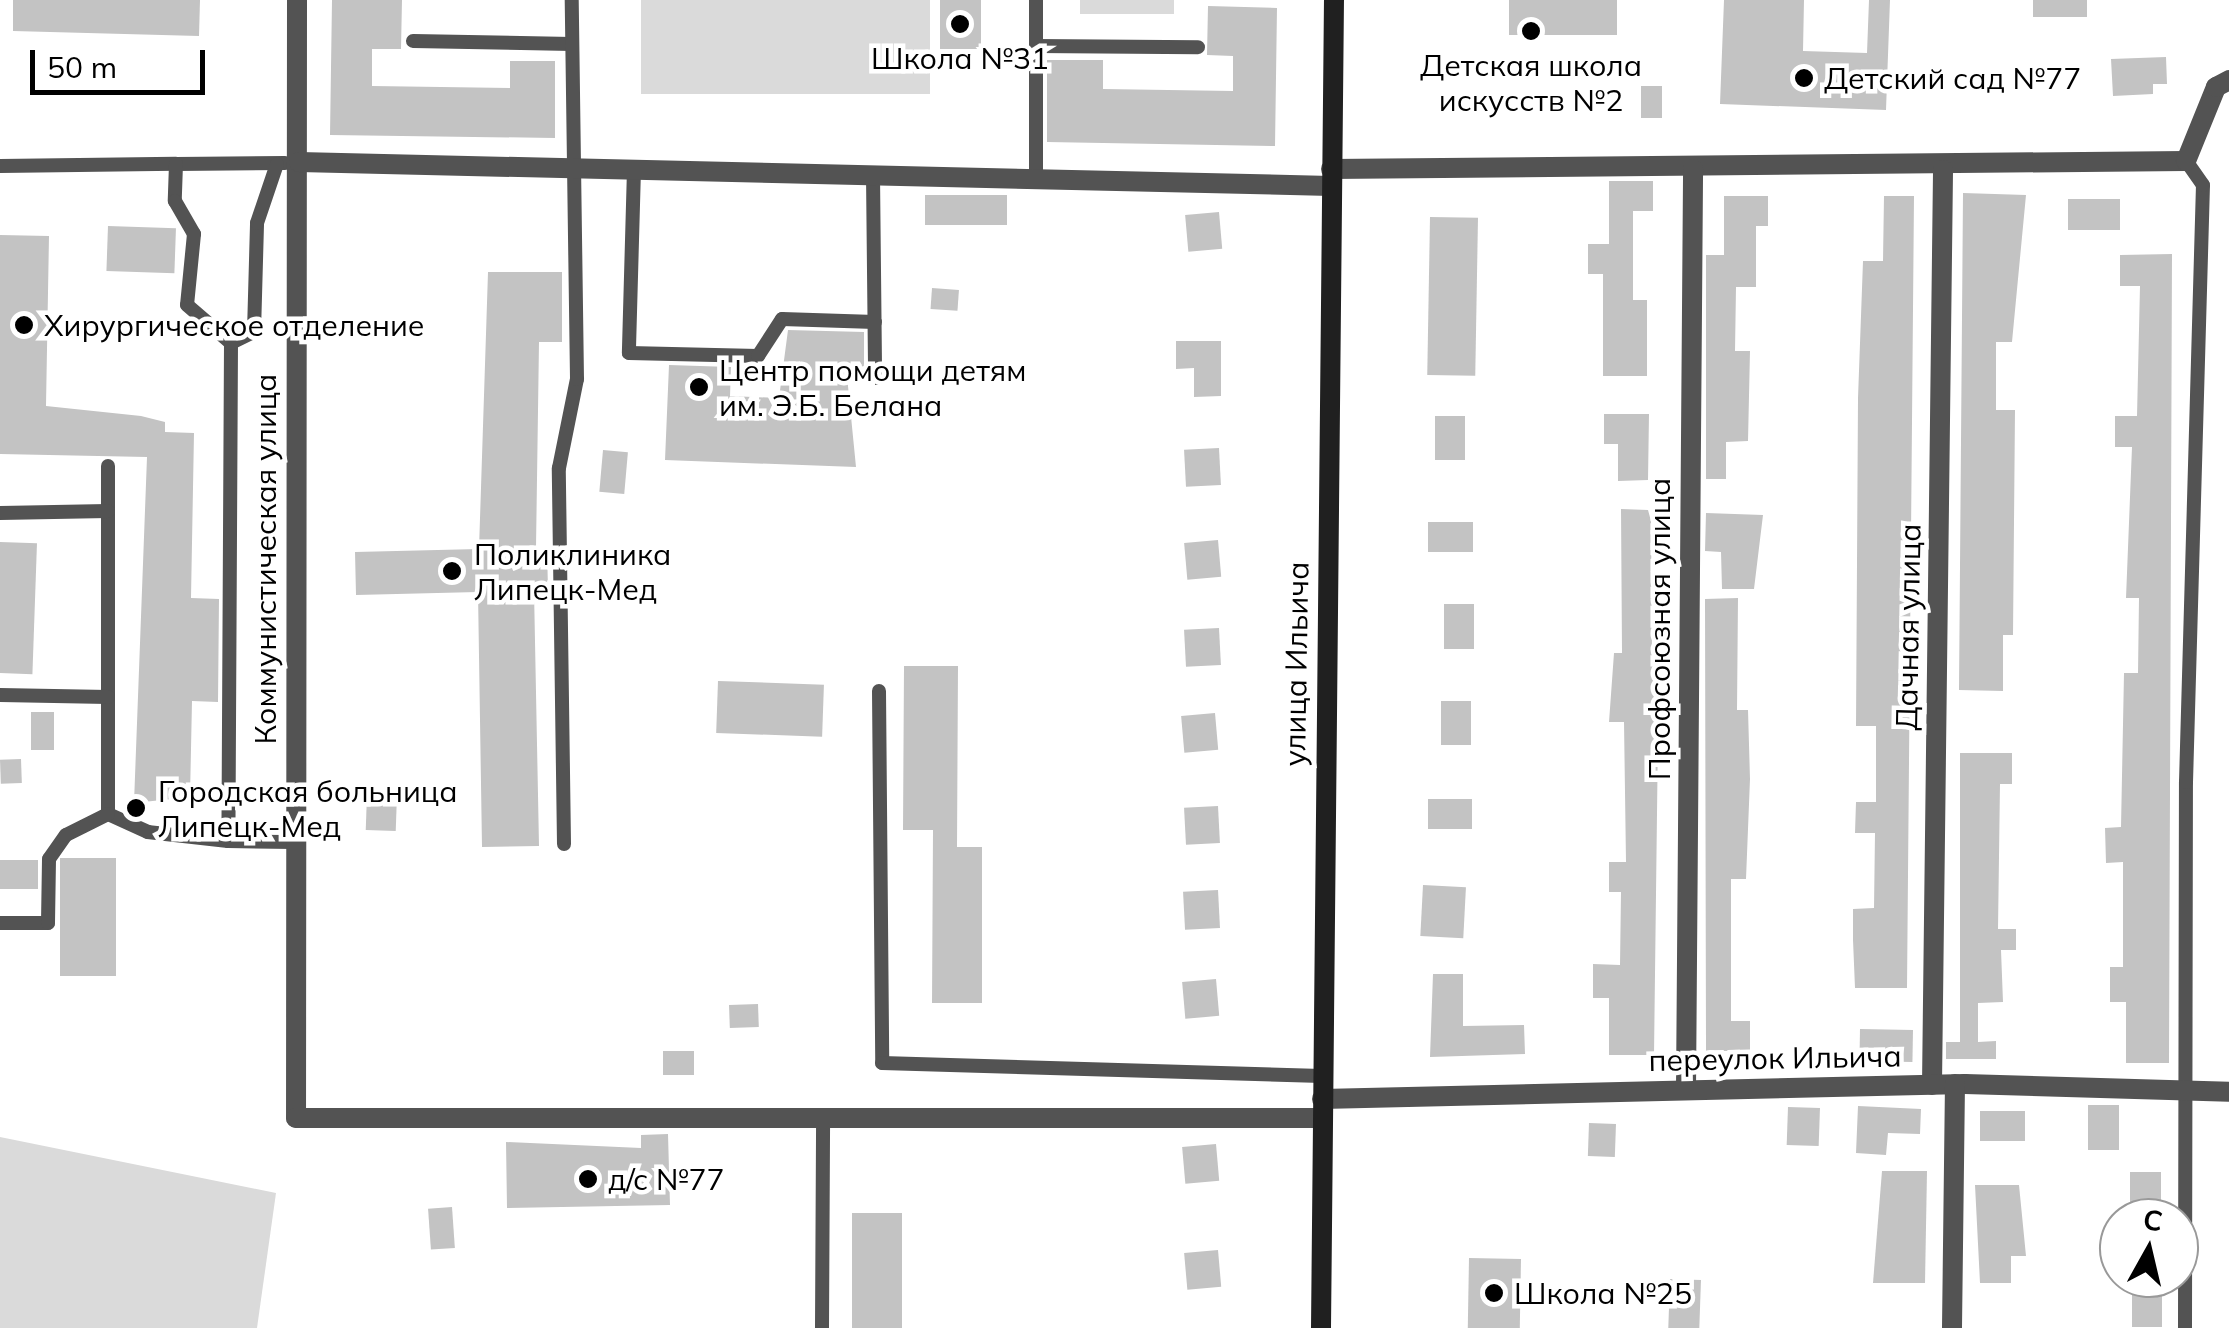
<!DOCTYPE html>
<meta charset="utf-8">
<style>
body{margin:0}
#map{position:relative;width:2229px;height:1328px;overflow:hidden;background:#fff;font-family:Mulish,sans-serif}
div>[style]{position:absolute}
.green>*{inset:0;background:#dadada;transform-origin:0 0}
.building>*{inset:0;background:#c3c3c3;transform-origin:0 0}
.lane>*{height:14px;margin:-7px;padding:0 7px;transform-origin:7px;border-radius:7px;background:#535353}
.street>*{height:20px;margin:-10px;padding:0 10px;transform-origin:10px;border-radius:10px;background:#535353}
.secondary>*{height:20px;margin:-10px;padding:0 10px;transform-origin:10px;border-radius:10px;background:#202020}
.dots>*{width:28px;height:28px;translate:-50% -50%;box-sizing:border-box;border:5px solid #fff;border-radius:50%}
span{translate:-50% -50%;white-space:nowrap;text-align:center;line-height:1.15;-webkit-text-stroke:9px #fff;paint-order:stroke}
.poi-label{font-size:30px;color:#000}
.left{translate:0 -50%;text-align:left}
.street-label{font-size:30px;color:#000}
.north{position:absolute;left:2099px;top:1198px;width:100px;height:100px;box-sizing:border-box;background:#fff;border:2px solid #999;border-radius:50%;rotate:8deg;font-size:28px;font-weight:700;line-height:40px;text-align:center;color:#000}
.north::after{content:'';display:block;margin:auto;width:35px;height:45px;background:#000;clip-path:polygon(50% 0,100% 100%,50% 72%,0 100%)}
.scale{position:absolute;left:30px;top:50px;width:175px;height:45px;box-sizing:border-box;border:5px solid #000;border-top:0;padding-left:12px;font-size:30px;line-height:35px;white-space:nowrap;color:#000;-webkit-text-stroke:8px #fff;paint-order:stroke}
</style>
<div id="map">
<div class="green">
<div style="left:641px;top:0;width:289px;height:94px"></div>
<div style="left:1080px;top:0;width:94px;height:14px"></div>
<div style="clip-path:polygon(0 1137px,276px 1193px,257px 1328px,0 1328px)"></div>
</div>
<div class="building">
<div style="clip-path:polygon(13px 0,200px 0,199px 36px,13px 31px)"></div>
<div style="clip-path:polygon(332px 0,402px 0,401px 49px,372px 49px,372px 86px,510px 88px,510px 61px,555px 61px,555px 138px,330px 135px)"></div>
<div style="left:940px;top:0;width:41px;height:49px"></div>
<div style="left:1509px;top:0;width:108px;height:35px"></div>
<div style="clip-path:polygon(1724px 0,1804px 0,1803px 51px,1867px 53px,1869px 0,1890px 0,1886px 110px,1720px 104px)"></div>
<div style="left:2033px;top:0;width:54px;height:17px"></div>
<div style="clip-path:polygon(1208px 6px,1277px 8px,1275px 146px,1047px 142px,1047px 60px,1103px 60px,1103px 89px,1233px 91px,1233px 56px,1207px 55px)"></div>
<div style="clip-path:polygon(2166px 57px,2167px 84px,2153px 84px,2153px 94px,2113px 96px,2111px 59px)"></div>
<div style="left:1641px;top:86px;width:21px;height:32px"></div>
<div style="clip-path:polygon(1609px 181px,1653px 181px,1653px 211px,1633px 211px,1633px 300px,1647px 300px,1647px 376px,1603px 376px,1603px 274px,1588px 274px,1588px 244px,1609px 244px)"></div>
<div style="clip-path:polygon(1963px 193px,2026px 195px,2012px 342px,1996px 342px,1996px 410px,2015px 410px,2013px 635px,2003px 635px,2003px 691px,1959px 690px)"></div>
<div style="left:925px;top:195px;width:82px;height:30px"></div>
<div style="clip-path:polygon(1724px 196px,1768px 196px,1768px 226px,1756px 226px,1756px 287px,1736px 287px,1735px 351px,1750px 351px,1748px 441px,1726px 442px,1726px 479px,1706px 479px,1706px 255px,1724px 255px)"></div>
<div style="clip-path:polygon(1884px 196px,1914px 196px,1907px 988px,1855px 988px,1853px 940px,1853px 909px,1874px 908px,1875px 833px,1855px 833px,1856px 802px,1876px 802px,1876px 726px,1856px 726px,1858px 398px,1863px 261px,1883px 261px)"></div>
<div style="left:2068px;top:199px;width:52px;height:31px"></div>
<div style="left:1219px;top:212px;width:37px;height:34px;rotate:85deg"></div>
<div style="left:1430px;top:217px;width:48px;height:158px;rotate:1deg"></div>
<div style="left:108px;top:226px;width:68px;height:45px;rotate:2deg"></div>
<div style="clip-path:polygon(0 235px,49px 236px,46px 406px,141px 416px,165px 422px,165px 432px,194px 433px,191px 598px,219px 599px,218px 702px,192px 701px,190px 797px,134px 803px,147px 457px,0 454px)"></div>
<div style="clip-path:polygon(2172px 254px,2169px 1063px,2126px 1063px,2126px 1002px,2110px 1002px,2110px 967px,2123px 967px,2123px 862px,2106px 863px,2105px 828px,2121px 827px,2124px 673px,2138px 673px,2139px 598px,2126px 598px,2132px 447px,2115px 447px,2115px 416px,2137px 416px,2140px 286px,2120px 286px,2120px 255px)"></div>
<div style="clip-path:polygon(488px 272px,562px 272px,562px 342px,539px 342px,536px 548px,547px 548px,548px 590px,534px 590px,539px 846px,482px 847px,478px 592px,356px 595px,355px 552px,479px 549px)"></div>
<div style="left:932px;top:288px;width:27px;height:21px;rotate:4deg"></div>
<div style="clip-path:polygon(788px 330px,864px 332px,864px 377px,847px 376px,856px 467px,665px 460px,669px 365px,731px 367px,730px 396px,779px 398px)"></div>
<div style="clip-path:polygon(1176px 341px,1221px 341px,1221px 396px,1194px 397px,1194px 368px,1176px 369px)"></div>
<div style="clip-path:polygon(1604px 414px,1649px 414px,1648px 480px,1618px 481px,1618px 444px,1604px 444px)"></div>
<div style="left:1435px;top:416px;width:30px;height:44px"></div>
<div style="left:1219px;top:448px;width:37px;height:35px;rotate:87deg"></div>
<div style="left:603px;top:450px;width:25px;height:42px;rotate:5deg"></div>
<div style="clip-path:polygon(1621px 509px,1648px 510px,1651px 521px,1652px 653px,1659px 653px,1654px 1055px,1609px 1055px,1609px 998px,1593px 998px,1593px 964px,1620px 965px,1621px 892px,1609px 892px,1609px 862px,1626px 862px,1624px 722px,1609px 722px,1614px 653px,1622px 653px)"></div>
<div style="clip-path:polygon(1706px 513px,1763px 515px,1754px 589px,1722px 589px,1721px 552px,1705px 551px)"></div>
<div style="left:1428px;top:522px;width:45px;height:30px"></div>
<div style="left:1218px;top:540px;width:37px;height:34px;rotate:85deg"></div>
<div style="left:0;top:542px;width:37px;height:131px;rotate:2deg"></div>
<div style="clip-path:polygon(1738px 598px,1737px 710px,1748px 710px,1750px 779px,1746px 879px,1731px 879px,1731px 1021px,1750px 1021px,1750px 1051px,1706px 1051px,1705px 599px)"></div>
<div style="left:1444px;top:604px;width:30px;height:45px"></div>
<div style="left:1219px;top:628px;width:37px;height:35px;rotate:87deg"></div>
<div style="clip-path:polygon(904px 666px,958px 666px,957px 847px,982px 847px,982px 1003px,932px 1003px,933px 830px,903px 830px)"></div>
<div style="left:718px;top:681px;width:106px;height:52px;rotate:2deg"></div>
<div style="left:1441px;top:701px;width:30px;height:44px"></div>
<div style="left:31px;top:712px;width:23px;height:38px"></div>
<div style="left:1215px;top:713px;width:37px;height:34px;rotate:85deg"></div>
<div style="clip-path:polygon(1960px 753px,2012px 753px,2012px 784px,2000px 784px,1998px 929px,2016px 929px,2016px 950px,2001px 950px,2003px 1002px,1978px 1003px,1978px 1042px,1996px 1041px,1996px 1059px,1946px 1059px,1946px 1042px,1960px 1042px)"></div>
<div style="left:21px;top:759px;width:24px;height:21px;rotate:88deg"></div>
<div style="left:367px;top:794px;width:30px;height:36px;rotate:2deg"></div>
<div style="left:1428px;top:799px;width:44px;height:30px"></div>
<div style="left:1218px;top:806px;width:37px;height:34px;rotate:87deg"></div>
<div style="left:116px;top:858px;width:118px;height:56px;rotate:90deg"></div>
<div style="left:38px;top:860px;width:29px;height:38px;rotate:90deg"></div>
<div style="left:1423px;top:885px;width:43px;height:51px;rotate:3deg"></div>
<div style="left:1218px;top:890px;width:38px;height:35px;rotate:87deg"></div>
<div style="clip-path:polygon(1433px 974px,1463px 974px,1463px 1026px,1524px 1025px,1525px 1054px,1430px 1057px)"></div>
<div style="left:1216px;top:979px;width:37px;height:34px;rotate:85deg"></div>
<div style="left:758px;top:1004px;width:23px;height:29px;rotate:88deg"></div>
<div style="left:1860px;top:1029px;width:53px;height:32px;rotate:1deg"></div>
<div style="left:694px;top:1051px;width:24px;height:31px;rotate:90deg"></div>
<div style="left:2088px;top:1105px;width:31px;height:45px"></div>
<div style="clip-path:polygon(1858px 1106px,1921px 1109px,1920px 1134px,1888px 1133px,1886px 1155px,1856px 1153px)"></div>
<div style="left:1788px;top:1107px;width:32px;height:38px;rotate:2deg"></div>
<div style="left:1980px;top:1111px;width:45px;height:30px"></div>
<div style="left:1589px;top:1123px;width:27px;height:33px;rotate:2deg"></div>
<div style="clip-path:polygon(668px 1134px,670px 1205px,507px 1208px,506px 1142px,641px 1148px,641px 1135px)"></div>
<div style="left:1216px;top:1144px;width:37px;height:34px;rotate:85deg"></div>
<div style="clip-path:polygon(1882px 1171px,1927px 1171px,1925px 1283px,1873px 1283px)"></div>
<div style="left:2130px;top:1172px;width:31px;height:45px"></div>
<div style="clip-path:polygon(1975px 1185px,2019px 1185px,2026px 1256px,2011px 1256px,2011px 1283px,1980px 1283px)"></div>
<div style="left:452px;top:1207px;width:41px;height:24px;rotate:86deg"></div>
<div style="left:852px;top:1213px;width:50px;height:115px"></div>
<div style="left:1218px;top:1250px;width:37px;height:34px;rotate:85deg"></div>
<div style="left:1469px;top:1258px;width:52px;height:70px;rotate:1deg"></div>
<div style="left:1670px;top:1279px;width:31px;height:49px;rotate:2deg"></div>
<div style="left:2132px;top:1283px;width:30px;height:44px"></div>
</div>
<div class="lane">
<div style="left:413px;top:41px;width:159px;rotate:1.1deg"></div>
<div style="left:1036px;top:46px;width:162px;rotate:0.4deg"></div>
<div style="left:176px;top:164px;width:109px;rotate:-0.5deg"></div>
<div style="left:0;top:166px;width:176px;rotate:-0.7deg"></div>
<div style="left:176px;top:164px;width:37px;rotate:92deg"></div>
<div style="left:175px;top:201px;width:38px;rotate:60deg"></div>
<div style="left:194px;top:234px;width:71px;rotate:95.6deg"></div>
<div style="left:187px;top:305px;width:58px;rotate:40.8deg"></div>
<div style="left:231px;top:343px;width:498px;rotate:90.3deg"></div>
<div style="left:228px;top:841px;width:81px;rotate:-173.6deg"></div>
<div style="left:148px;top:832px;width:44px;rotate:-155.8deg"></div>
<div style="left:108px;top:814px;width:348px;rotate:-90deg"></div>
<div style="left:634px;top:169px;width:184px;rotate:91.6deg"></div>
<div style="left:629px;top:353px;width:129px;rotate:1.3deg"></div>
<div style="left:758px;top:356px;width:44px;rotate:-57deg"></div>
<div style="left:782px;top:319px;width:93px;rotate:1.8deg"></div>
<div style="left:873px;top:175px;width:203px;rotate:89.4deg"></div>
<div style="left:1036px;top:179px;width:179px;rotate:-90deg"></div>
<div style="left:231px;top:343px;width:25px;rotate:-26deg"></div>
<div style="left:254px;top:332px;width:109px;rotate:-88.4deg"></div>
<div style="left:257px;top:223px;width:62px;rotate:-71.3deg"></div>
<div style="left:0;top:513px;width:108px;rotate:-1.1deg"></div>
<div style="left:879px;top:691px;width:372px;rotate:89.5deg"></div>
<div style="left:882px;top:1063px;width:440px;rotate:1.7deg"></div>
<div style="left:0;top:695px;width:108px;rotate:1.1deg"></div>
<div style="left:228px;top:841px;width:65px;rotate:0.9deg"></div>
<div style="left:564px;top:844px;width:376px;rotate:-90.8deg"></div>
<div style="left:559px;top:468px;width:91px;rotate:-78.6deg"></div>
<div style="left:577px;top:379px;width:379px;rotate:-90.8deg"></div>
<div style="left:0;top:923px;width:48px"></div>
<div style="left:48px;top:923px;width:64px;rotate:-89.1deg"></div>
<div style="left:49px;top:859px;width:29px;rotate:-55deg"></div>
<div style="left:66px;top:835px;width:47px;rotate:-26.6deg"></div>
<div style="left:822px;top:1328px;width:210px;rotate:-89.7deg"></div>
<div style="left:2185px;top:1328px;width:546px;rotate:-89.9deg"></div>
<div style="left:2186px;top:782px;width:597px;rotate:-88.37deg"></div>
<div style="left:2203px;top:185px;width:29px;rotate:-125deg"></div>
</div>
<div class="street">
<div style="left:297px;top:0;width:1118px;rotate:90.05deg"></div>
<div style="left:296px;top:1118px;width:1027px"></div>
<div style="left:299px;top:162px;width:1032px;rotate:1.33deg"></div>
<div style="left:1331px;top:169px;width:855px;rotate:-0.54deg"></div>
<div style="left:2186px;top:161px;width:80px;rotate:-67.9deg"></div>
<div style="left:2216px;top:87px;width:15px;rotate:-28deg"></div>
<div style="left:1932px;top:1085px;width:915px;rotate:-89.31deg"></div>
<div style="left:1686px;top:1090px;width:921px;rotate:-89.56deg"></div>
<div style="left:1322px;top:1099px;width:643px;rotate:-1.34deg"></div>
<div style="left:1965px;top:1084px;width:264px;rotate:1.7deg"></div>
<div style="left:1952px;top:1328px;width:244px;rotate:-89.3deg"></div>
</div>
<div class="secondary">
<div style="left:1321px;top:1328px;width:1328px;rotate:-89.44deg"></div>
</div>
<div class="dots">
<div style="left:960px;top:24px;background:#000"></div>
<div style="left:1531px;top:31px;background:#000"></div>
<div style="left:1804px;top:78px;background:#000"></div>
<div style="left:24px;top:325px;background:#000"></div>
<div style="left:699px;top:387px;background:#000"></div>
<div style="left:452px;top:571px;background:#000"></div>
<div style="left:136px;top:808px;background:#000"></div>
<div style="left:588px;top:1179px;background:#000"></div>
<div style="left:1494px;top:1293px;background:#000"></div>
</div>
<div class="poi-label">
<span style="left:960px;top:58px">Школа №31</span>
<span style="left:1531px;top:82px">Детская школа<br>искусств №2</span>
<span class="left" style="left:1824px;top:78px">Детский сад №77</span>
<span class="left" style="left:44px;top:325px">Хирургическое отделение</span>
<span class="left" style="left:719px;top:387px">Центр помощи детям<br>им. Э.Б. Белана</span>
<span class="left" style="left:474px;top:571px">Поликлиника<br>Липецк-Мед</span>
<span class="left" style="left:158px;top:808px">Городская больница<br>Липецк-Мед</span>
<span class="left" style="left:608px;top:1179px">д/с №77</span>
<span class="left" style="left:1514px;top:1293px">Школа №25</span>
</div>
<div class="street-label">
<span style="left:265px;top:559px;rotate:-90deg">Коммунистическая улица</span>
<span style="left:1908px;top:627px;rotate:-89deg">Дачная улица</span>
<span style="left:1659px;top:629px;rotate:-90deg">Профсоюзная улица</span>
<span style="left:1296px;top:664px;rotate:-89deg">улица Ильича</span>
<span style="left:1775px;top:1058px;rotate:-1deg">переулок Ильича</span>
</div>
<div class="north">С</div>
<div class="scale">50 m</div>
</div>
